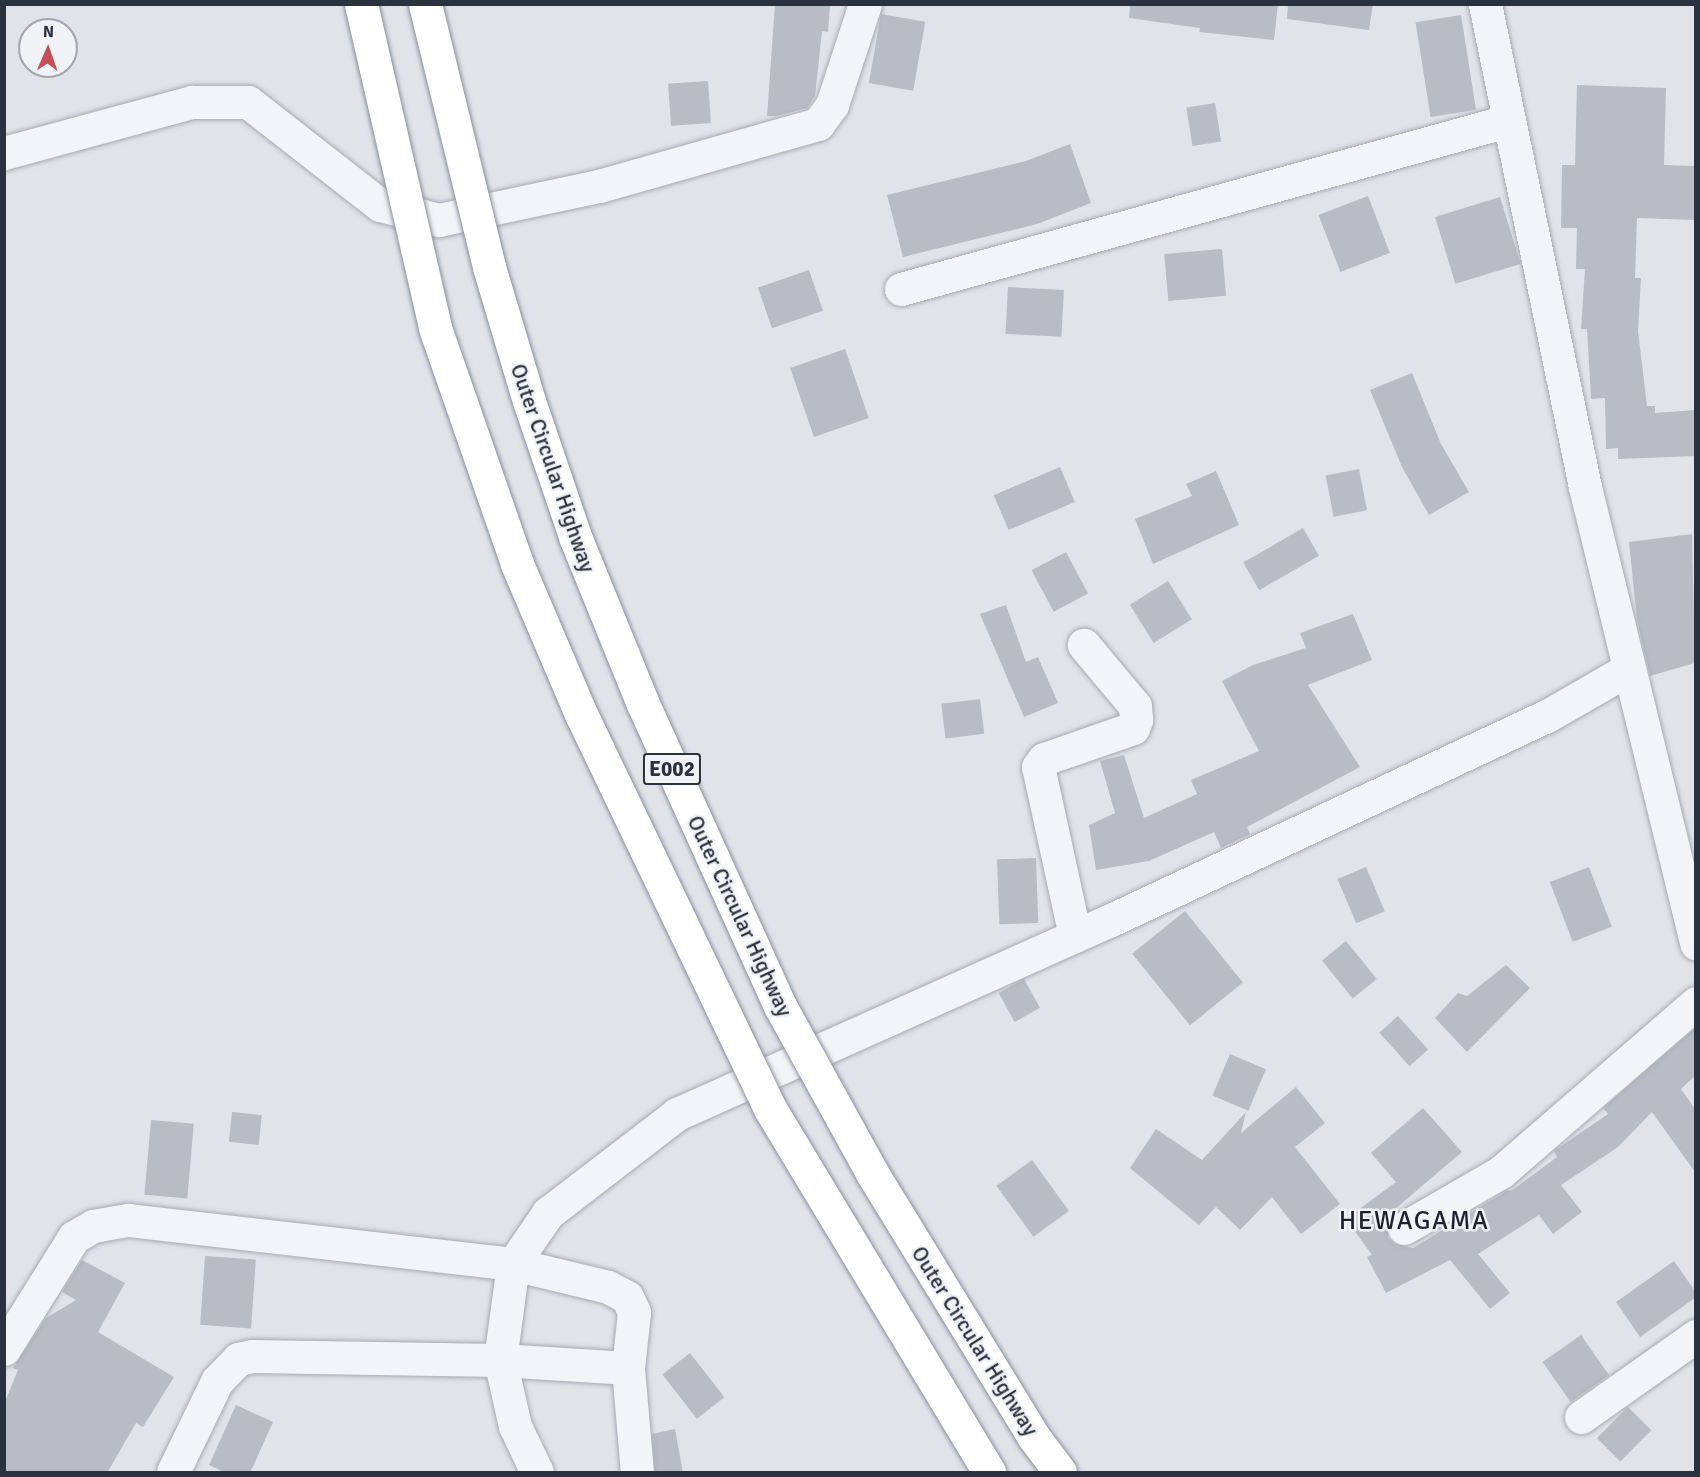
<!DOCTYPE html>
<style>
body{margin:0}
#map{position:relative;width:1700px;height:1477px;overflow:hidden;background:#e1e3e9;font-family:Signika,sans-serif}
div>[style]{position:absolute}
.building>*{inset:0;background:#b8bcc5;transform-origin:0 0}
.roads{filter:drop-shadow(0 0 2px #a6aab3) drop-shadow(0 0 2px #a6aab3)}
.minor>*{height:33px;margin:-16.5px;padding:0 16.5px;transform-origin:16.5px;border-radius:16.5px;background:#f3f4f7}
.bridges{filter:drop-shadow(0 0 2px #89909e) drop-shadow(0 0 2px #89909e)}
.highway-bridge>*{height:33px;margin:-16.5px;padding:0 16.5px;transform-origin:16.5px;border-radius:16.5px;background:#fff}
span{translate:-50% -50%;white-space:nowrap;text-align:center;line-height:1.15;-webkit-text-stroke:5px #f0f2f6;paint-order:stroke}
.shield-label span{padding:2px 4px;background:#f0f2f6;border:2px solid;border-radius:4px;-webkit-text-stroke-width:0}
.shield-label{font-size:21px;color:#2a313f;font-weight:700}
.street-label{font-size:22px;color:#2a313f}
.quarter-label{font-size:26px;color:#1c2230;letter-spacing:1.5px}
.frame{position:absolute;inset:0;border:6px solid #2a313f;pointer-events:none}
.north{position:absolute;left:18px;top:18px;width:60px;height:60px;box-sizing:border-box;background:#f0f2f6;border:2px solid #a1a5ad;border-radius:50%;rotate:2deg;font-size:16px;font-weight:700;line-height:24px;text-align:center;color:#2a313f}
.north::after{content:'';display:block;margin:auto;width:21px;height:27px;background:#c54e58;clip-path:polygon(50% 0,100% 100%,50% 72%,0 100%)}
</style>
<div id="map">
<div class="building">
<div style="clip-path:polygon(775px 4px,830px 4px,828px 32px,822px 31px,815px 96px,807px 108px,777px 116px,767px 116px)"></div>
<div style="clip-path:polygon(1130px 4px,1278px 4px,1274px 40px,1199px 32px,1200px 28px,1129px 18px)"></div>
<div style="clip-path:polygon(1288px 4px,1373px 4px,1369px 30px,1287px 19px)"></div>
<div style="left:881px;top:14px;width:45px;height:70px;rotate:10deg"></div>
<div style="left:1461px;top:15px;width:96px;height:46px;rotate:81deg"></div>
<div style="left:708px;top:81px;width:42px;height:40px;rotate:86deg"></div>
<div style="clip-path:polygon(1577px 85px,1666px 88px,1664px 165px,1695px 166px,1695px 220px,1637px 218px,1635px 278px,1641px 278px,1638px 331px,1647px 406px,1655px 406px,1655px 413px,1695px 410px,1695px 456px,1618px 459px,1618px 448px,1606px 449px,1605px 398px,1591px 399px,1587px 329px,1581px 329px,1585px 269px,1576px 269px,1577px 228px,1561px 228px,1562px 165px,1575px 165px)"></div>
<div style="left:1215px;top:103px;width:39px;height:29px;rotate:81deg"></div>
<div style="clip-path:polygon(1070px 144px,1091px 203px,1037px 224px,903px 257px,887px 195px,1026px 161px)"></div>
<div style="left:1368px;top:196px;width:61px;height:53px;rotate:69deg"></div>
<div style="left:1500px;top:197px;width:70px;height:68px;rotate:73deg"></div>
<div style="left:1222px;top:249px;width:47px;height:58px;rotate:85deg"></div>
<div style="left:809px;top:270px;width:43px;height:54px;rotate:71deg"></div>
<div style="left:1008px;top:287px;width:56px;height:47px;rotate:3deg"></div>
<div style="left:845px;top:349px;width:73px;height:58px;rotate:71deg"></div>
<div style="clip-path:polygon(1412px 373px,1441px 444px,1469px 492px,1429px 515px,1402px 467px,1370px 390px)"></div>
<div style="left:1060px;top:467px;width:38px;height:72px;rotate:67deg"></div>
<div style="left:1359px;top:469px;width:42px;height:34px;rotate:79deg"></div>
<div style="clip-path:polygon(1216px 471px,1239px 525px,1153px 564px,1135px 519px,1192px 496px,1186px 484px)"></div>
<div style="left:1303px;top:528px;width:32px;height:69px;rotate:60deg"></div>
<div style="clip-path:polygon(1692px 534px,1695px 663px,1650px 676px,1637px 620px,1629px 542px)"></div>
<div style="left:1066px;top:552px;width:47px;height:39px;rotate:62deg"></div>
<div style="left:1168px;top:581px;width:45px;height:45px;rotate:58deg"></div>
<div style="clip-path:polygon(1006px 605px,1026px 662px,1038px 657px,1058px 703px,1024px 717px,980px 614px)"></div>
<div style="clip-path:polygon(1353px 614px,1372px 660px,1308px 685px,1360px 767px,1247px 827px,1250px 834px,1221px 848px,1214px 832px,1149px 861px,1096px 870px,1089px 825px,1115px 813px,1100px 761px,1124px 755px,1144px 818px,1197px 794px,1191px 780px,1259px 751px,1222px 681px,1253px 665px,1306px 648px,1300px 633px)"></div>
<div style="left:980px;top:699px;width:35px;height:39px;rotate:83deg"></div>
<div style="left:1036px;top:858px;width:65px;height:39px;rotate:88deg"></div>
<div style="left:1366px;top:867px;width:48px;height:31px;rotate:67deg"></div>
<div style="left:1589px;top:867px;width:64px;height:42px;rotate:69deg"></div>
<div style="left:1185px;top:911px;width:92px;height:68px;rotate:51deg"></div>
<div style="left:1346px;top:941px;width:49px;height:31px;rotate:51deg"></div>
<div style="clip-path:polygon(1506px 965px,1530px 988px,1467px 1052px,1435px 1018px,1458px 993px,1467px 996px)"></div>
<div style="left:1024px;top:979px;width:33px;height:29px;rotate:61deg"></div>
<div style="left:1398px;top:1016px;width:45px;height:25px;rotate:48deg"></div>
<div style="clip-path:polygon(1695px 1028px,1695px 1076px,1681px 1089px,1695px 1109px,1695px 1172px,1652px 1112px,1618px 1147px,1561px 1185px,1582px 1212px,1553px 1234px,1539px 1215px,1478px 1254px,1510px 1293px,1490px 1309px,1450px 1260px,1386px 1293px,1367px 1257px,1372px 1255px,1346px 1219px,1396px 1182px,1371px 1153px,1423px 1108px,1462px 1152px,1388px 1215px,1388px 1238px,1395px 1244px,1413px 1248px,1508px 1190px,1511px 1191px,1557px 1157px,1554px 1151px,1608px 1114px,1603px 1108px)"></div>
<div style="left:1230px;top:1054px;width:39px;height:45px;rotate:23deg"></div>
<div style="clip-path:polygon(1296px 1087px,1325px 1123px,1295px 1147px,1340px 1204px,1301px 1234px,1272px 1197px,1240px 1230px,1216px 1207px,1199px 1225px,1130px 1168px,1156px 1129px,1202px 1160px,1246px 1112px,1241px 1133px)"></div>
<div style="left:232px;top:1112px;width:30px;height:30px;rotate:6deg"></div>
<div style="left:151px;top:1120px;width:43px;height:75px;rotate:5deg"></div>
<div style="left:1032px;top:1160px;width:63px;height:44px;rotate:54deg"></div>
<div style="left:205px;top:1256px;width:51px;height:69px;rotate:4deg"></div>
<div style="clip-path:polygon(82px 1260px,125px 1283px,98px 1332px,174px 1377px,143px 1427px,136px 1423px,107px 1473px,4px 1473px,4px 1404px,18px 1370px,13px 1368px,46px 1318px,76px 1300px,62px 1292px)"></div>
<div style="clip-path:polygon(1674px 1261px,1695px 1291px,1695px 1298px,1640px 1337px,1616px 1302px)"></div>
<div style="left:1581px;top:1335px;width:49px;height:47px;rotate:55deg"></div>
<div style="left:690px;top:1353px;width:56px;height:35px;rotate:52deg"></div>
<div style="clip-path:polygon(236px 1405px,273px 1422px,250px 1473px,226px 1473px,209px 1465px)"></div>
<div style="left:1628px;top:1407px;width:33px;height:44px;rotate:45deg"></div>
<div style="clip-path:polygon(675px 1429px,683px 1473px,655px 1473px,652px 1434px)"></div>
</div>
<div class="roads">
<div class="minor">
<div style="left:1485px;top:4px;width:493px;rotate:78.3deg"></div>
<div style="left:1585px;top:487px;width:470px;rotate:76.3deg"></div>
<div style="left:4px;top:153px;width:195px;rotate:-15.2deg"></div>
<div style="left:192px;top:102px;width:56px"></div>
<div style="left:248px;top:102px;width:167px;rotate:38deg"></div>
<div style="left:380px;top:205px;width:61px;rotate:14.3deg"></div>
<div style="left:439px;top:220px;width:164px;rotate:-12deg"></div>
<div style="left:599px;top:186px;width:228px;rotate:-15.8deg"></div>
<div style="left:818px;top:124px;width:24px;rotate:-54deg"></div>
<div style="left:832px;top:105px;width:106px;rotate:-71.9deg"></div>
<div style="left:901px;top:289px;width:629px;rotate:-15.49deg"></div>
<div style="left:1075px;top:936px;width:173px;rotate:-102.3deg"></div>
<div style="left:1038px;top:767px;width:10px;rotate:-53deg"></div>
<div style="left:1044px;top:759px;width:94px;rotate:-19.2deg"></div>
<div style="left:1133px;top:728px;width:9px;rotate:-69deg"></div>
<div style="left:1136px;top:720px;width:14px;rotate:-94deg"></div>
<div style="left:1135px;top:706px;width:80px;rotate:-129.9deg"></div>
<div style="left:1404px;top:1228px;width:112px;rotate:-30deg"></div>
<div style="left:1501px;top:1172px;width:258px;rotate:-40.9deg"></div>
<div style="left:4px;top:1349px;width:132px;rotate:-58deg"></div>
<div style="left:74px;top:1237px;width:22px;rotate:-30deg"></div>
<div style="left:93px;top:1226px;width:36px;rotate:-10deg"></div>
<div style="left:128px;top:1220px;width:388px;rotate:6.5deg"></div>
<div style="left:513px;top:1264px;width:98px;rotate:13.6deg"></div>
<div style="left:608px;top:1287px;width:21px;rotate:28deg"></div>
<div style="left:627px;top:1297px;width:17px;rotate:65deg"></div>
<div style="left:634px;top:1312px;width:56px;rotate:96.1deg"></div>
<div style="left:628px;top:1368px;width:104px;rotate:85.1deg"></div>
<div style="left:1581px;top:1417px;width:141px;rotate:-35.2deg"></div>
<div style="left:173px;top:1472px;width:101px;rotate:-64.2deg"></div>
<div style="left:217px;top:1381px;width:30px;rotate:-46deg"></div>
<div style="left:238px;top:1359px;width:14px;rotate:-12deg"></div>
<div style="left:252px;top:1356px;width:248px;rotate:0.9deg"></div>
<div style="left:500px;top:1360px;width:128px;rotate:3.6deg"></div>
<div style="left:537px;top:1472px;width:51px;rotate:-115.6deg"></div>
<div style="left:515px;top:1426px;width:68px;rotate:-102.8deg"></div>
<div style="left:500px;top:1360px;width:97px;rotate:-82.3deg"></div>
<div style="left:513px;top:1264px;width:62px;rotate:-55.5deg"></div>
<div style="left:548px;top:1213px;width:163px;rotate:-37.5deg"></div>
<div style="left:677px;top:1114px;width:475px;rotate:-24.1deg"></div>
<div style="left:1111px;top:920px;width:481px;rotate:-25.1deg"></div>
<div style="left:1547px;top:716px;width:92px;rotate:-29.9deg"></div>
</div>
</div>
<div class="bridges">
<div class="highway-bridge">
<div style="left:361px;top:4px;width:332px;rotate:77.1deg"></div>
<div style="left:435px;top:328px;width:250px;rotate:70.8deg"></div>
<div style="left:517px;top:564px;width:163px;rotate:66.9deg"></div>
<div style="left:581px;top:714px;width:436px;rotate:64.4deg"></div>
<div style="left:769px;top:1107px;width:426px;rotate:58.9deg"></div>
<div style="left:425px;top:4px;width:271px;rotate:76.3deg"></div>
<div style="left:489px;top:267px;width:140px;rotate:73.4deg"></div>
<div style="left:529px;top:401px;width:146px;rotate:71.2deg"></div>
<div style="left:576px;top:539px;width:178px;rotate:67.9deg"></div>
<div style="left:643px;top:704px;width:332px;rotate:65.6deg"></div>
<div style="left:780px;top:1006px;width:191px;rotate:61.1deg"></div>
<div style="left:872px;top:1173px;width:308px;rotate:58.5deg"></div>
<div style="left:1033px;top:1436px;width:45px;rotate:53.1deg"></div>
</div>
</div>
<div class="shield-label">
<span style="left:672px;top:769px">E002</span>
</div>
<div class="street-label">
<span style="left:553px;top:468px;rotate:71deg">Outer Circular Highway</span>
<span style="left:740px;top:916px;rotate:65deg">Outer Circular Highway</span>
<span style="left:975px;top:1341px;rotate:58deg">Outer Circular Highway</span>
</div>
<div class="quarter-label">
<span style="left:1414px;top:1222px">HEWAGAMA</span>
</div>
<div class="frame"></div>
<div class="north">N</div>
</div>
